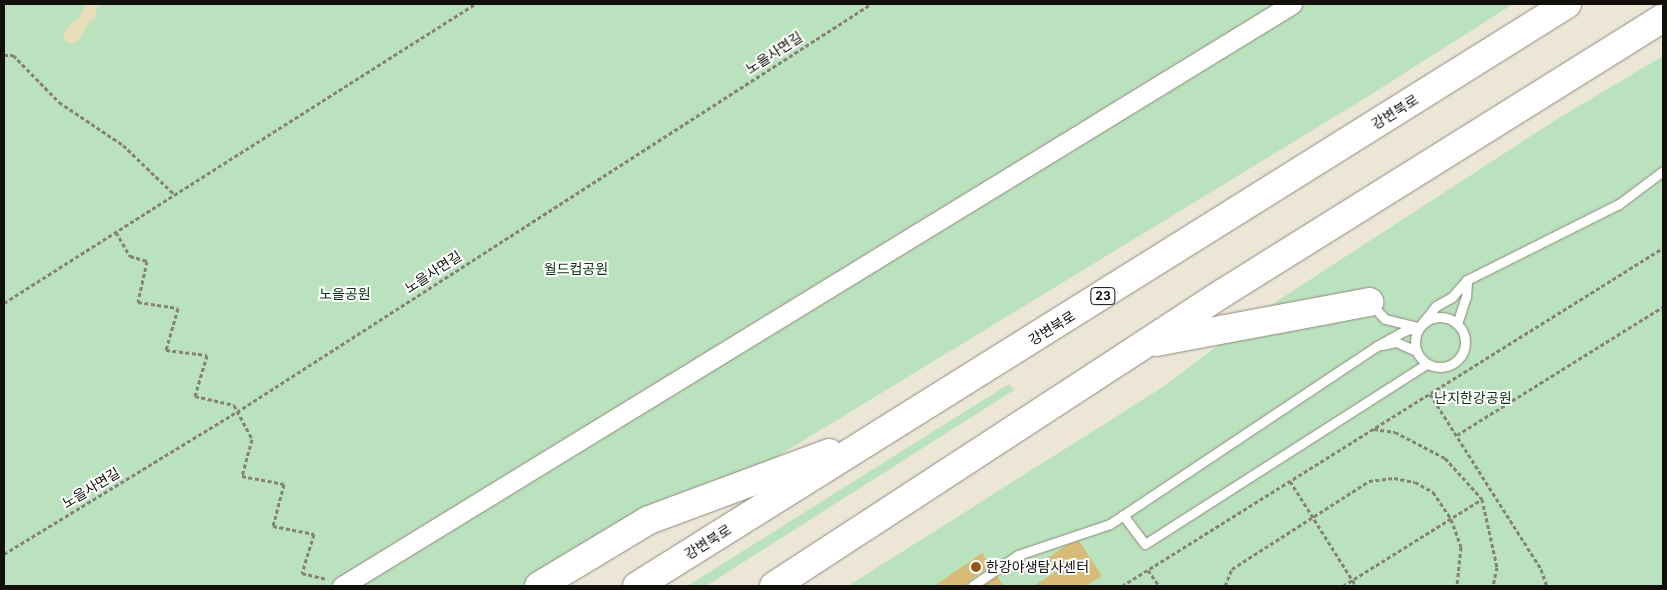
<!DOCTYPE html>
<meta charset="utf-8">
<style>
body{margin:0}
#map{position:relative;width:1667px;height:590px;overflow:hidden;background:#ece6d7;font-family:Inter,"Noto Sans KR",sans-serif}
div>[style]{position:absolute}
.green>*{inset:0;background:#bbe2be}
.sand>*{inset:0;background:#e7ddb8}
.building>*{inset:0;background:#d8bb77}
.path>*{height:3px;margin-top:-1.5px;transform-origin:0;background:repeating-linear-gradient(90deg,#868278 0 4px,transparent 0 6.5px)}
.roads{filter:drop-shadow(0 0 1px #8f897c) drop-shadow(0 0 1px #8f897c)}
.lane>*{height:9px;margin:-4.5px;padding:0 4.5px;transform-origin:4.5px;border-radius:4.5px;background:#fff}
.lane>.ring{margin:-4.5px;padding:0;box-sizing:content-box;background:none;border:9px solid #fff;border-radius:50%}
.street>*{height:19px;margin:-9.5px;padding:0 9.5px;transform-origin:9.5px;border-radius:9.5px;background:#fff}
.highway>*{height:28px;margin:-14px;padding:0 14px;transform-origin:14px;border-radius:14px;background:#fff}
.dots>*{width:14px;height:14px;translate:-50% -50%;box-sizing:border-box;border:2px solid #fff;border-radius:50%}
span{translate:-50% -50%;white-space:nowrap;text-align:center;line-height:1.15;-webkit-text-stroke:4px #fff;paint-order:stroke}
.shield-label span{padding:1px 4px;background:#fff;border:1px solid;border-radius:4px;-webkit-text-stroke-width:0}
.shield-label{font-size:12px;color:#12100b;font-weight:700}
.street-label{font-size:14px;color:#12100b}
.park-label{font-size:14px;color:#0a3413}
.poi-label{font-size:14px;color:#12100b}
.left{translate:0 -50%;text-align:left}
.frame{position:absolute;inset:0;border:5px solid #12100b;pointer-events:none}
</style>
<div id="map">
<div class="green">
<div style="clip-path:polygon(4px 4px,1513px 4px,1367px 97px,732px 484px,547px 586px,4px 586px)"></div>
<div style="clip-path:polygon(1663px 56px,1663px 586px,848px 586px,1163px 387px,1268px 307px,1554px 121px)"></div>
<div style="clip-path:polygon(1009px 384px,1014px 390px,706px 586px,687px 586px)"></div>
</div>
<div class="sand">
<div style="clip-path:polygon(86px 4px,98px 4px,95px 19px,89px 23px,79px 40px,72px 44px,65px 41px,64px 32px,71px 23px,79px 18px)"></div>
</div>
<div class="building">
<div style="clip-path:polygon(1079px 541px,1102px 576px,1085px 586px,1034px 586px,1055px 572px,1046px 559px,1067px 545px)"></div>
<div style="clip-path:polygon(982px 553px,990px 566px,969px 581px,966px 586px,934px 586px)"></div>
<div style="clip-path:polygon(997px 576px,1004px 586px,983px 586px)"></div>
</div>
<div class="path">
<div style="left:4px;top:55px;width:9px"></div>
<div style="left:13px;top:55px;width:66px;rotate:45.6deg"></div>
<div style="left:59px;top:102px;width:77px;rotate:33.9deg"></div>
<div style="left:123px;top:145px;width:72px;rotate:43.9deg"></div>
<div style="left:116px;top:232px;width:28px;rotate:60deg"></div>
<div style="left:130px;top:256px;width:18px;rotate:16deg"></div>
<div style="left:147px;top:261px;width:42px;rotate:102.4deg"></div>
<div style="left:138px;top:302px;width:40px;rotate:8.5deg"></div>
<div style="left:178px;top:308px;width:44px;rotate:105.9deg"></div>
<div style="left:166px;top:350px;width:41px;rotate:7deg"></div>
<div style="left:207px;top:355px;width:43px;rotate:106.3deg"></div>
<div style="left:195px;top:396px;width:40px;rotate:13deg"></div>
<div style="left:234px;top:405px;width:38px;rotate:62deg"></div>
<div style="left:252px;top:439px;width:38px;rotate:105deg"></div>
<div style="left:242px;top:476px;width:43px;rotate:10.8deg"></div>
<div style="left:284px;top:484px;width:43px;rotate:104.7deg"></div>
<div style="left:273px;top:526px;width:42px;rotate:11deg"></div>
<div style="left:314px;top:534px;width:41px;rotate:107.1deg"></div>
<div style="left:302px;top:573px;width:25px;rotate:14deg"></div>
<div style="left:4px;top:303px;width:558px;rotate:-32.41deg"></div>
<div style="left:1430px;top:394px;width:207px;rotate:57.6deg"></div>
<div style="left:1541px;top:569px;width:18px;rotate:71deg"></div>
<div style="left:1374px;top:429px;width:21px;rotate:8deg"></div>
<div style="left:1395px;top:432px;width:56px;rotate:27.5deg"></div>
<div style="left:1445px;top:458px;width:55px;rotate:47.9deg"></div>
<div style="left:1482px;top:499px;width:70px;rotate:77.6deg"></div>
<div style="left:1497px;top:567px;width:19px;rotate:102deg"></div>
<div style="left:1457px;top:435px;width:243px;rotate:-31.9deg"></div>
<div style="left:1290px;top:481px;width:124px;rotate:57.8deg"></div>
<div style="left:4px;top:554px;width:273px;rotate:-31.4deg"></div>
<div style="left:237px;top:412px;width:754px;rotate:-32.76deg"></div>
<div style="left:1148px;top:570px;width:19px;rotate:55deg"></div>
<div style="left:1122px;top:586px;width:638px;rotate:-32deg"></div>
<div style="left:1225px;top:586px;width:18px;rotate:-68deg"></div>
<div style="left:1232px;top:569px;width:163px;rotate:-32.7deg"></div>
<div style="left:1369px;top:481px;width:25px;rotate:-7deg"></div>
<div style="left:1394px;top:478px;width:21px;rotate:11deg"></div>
<div style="left:1415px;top:482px;width:21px;rotate:29deg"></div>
<div style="left:1433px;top:492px;width:32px;rotate:56deg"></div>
<div style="left:1451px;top:519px;width:30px;rotate:70deg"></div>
<div style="left:1461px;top:547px;width:39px;rotate:96deg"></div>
<div style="left:1343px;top:586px;width:164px;rotate:-32deg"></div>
</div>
<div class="roads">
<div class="lane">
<div style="left:1370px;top:303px;width:22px;rotate:47deg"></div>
<div style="left:1385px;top:319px;width:33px;rotate:14deg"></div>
<div class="ring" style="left:1415px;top:317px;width:41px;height:41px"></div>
<div style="left:1457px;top:324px;width:28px;rotate:-72deg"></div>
<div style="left:1466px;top:297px;width:16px;rotate:-86deg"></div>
<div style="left:1382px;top:345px;width:14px;rotate:-12deg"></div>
<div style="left:1396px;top:342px;width:22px;rotate:24deg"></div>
<div style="left:1123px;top:515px;width:36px;rotate:53deg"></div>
<div style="left:1145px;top:544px;width:334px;rotate:-32.6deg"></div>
<div style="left:972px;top:586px;width:55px;rotate:-34deg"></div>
<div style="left:1018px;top:555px;width:97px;rotate:-18.6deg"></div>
<div style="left:1110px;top:524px;width:321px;rotate:-33.7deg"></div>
<div style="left:1377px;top:346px;width:31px;rotate:-29deg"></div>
<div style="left:1404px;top:331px;width:16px;rotate:-15deg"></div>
<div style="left:1419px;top:327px;width:27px;rotate:-51deg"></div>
<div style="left:1436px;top:306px;width:18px;rotate:-29deg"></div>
<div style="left:1452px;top:297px;width:23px;rotate:-49deg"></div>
<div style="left:1467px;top:280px;width:170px;rotate:-26.6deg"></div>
<div style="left:1619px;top:204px;width:55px;rotate:-36.9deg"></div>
</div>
<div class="street">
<div style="left:342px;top:586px;width:1114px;rotate:-31.49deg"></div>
</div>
<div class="highway">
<div style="left:1156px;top:342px;width:217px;rotate:-10.6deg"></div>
<div style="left:539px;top:586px;width:128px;rotate:-31deg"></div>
<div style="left:649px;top:520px;width:192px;rotate:-20.4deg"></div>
<div style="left:637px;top:586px;width:1097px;rotate:-32.04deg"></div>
<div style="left:774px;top:586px;width:536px;rotate:-33.13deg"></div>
<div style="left:1223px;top:293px;width:519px;rotate:-32.01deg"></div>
</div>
</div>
<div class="dots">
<div style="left:976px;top:567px;background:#94551c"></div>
</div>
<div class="shield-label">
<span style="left:1103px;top:296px">23</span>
</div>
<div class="street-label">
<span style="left:774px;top:53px;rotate:-33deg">노을사면길</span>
<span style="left:1395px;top:112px;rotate:-32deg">강변북로</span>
<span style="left:433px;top:272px;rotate:-33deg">노을사면길</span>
<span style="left:1052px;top:328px;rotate:-32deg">강변북로</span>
<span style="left:91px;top:488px;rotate:-31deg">노을사면길</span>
<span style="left:708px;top:542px;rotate:-32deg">강변북로</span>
</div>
<div class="park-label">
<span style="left:576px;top:269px">월드컵공원</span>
<span style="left:345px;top:294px">노을공원</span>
<span style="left:1473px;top:398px">난지한강공원</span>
</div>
<div class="poi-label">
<span class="left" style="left:986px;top:567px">한강야생탐사센터</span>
</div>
<div class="frame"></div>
</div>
